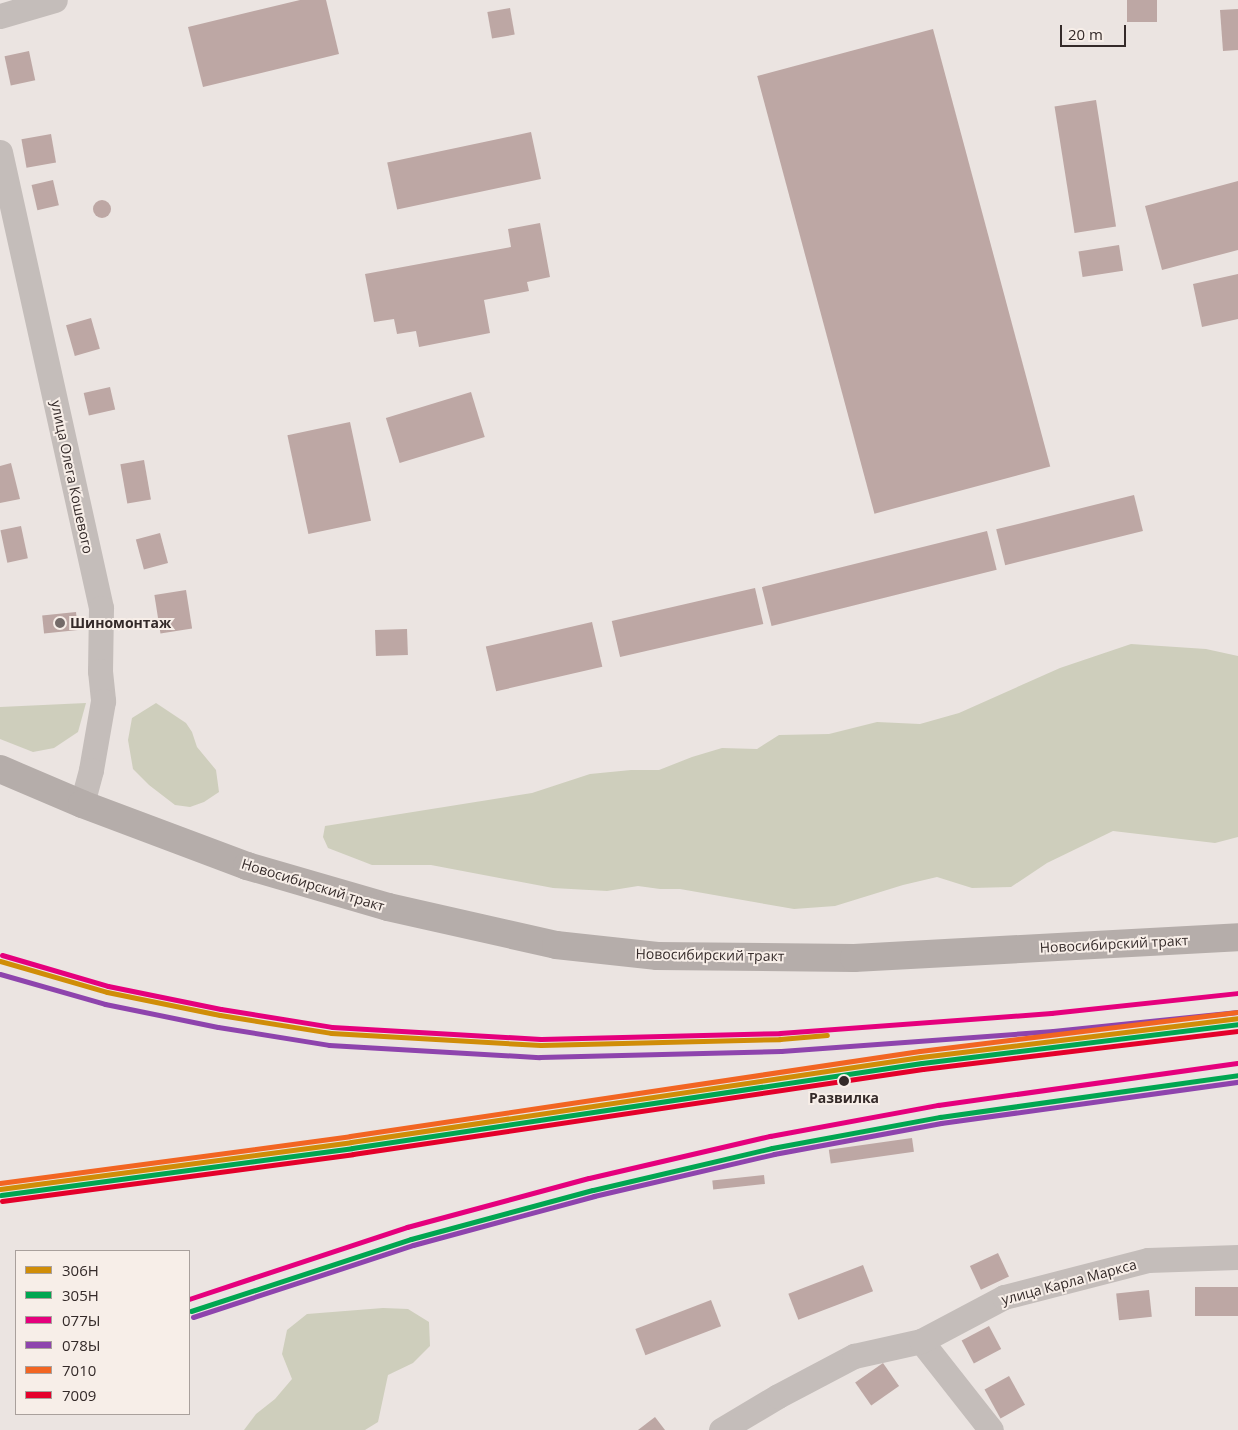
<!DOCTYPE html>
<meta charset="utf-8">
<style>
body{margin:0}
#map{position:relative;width:1238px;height:1430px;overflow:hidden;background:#ebe4e1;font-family:"Open Sans",sans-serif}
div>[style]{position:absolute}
.green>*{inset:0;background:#cecebc}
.building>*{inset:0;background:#bda7a4;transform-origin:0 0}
.round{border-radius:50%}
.street>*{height:25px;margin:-12.5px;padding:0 12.5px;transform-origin:12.5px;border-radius:12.5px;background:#c4bdba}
.secondary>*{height:28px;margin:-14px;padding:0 14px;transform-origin:14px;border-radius:14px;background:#b5adaa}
.rail-1>*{height:5px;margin:-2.5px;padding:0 2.5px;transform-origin:2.5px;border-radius:2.5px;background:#d08d08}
.rail-2>*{height:5px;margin:-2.5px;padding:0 2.5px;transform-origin:2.5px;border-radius:2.5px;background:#00a651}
.rail-3>*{height:5px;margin:-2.5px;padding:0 2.5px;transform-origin:2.5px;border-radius:2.5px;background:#e5007d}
.rail-4>*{height:5px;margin:-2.5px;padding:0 2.5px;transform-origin:2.5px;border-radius:2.5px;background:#8e44ad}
.rail-5>*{height:5px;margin:-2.5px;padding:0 2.5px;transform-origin:2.5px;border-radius:2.5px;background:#f26522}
.rail-6>*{height:5px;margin:-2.5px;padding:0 2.5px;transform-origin:2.5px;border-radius:2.5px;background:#e4002b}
.dots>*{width:14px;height:14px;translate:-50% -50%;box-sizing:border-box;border:2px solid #f7eee8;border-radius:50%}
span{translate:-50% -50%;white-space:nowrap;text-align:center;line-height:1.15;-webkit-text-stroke:4px #f7eee8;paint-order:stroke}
.street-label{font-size:14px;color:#342a29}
.poi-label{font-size:14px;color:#342a29;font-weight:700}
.left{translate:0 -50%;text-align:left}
.stop-label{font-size:14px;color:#342a29;font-weight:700}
.legend{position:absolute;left:15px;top:1250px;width:175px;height:165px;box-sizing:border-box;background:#f7eee8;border:1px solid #a9a09c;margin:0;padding:6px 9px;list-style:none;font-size:15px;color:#342a29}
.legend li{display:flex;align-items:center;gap:10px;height:25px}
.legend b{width:25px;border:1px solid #a9a09c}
.scale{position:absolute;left:1060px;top:25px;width:66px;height:22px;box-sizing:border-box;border:2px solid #342a29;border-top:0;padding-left:6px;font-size:15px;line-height:18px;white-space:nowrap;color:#342a29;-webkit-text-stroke:4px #f7eee8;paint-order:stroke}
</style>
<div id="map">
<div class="green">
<div style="clip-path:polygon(1131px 644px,1206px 649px,1238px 656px,1238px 837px,1215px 843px,1113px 831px,1047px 863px,1011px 887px,972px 888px,937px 877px,903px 885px,835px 906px,794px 909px,680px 889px,660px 889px,638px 886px,607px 891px,553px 888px,431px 865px,372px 865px,328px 848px,323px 837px,325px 826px,532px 793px,590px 774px,631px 770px,659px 770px,692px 757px,722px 748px,757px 749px,779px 735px,829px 734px,877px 722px,920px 724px,959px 713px,1060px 668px)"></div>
<div style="clip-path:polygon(86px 703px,78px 732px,54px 748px,33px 752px,0 739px,0 707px)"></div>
<div style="clip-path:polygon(156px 703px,186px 723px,192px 732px,197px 747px,216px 770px,219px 792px,204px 802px,190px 807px,175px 805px,149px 785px,133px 769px,128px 740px,132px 718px)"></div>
<div style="clip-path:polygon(383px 1308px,408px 1309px,429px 1322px,430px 1346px,413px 1363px,388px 1375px,378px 1422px,365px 1430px,244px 1430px,256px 1414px,275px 1399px,292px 1379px,282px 1354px,287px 1330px,307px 1314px)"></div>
</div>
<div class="building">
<div style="clip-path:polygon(300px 0,326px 0,339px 54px,203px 87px,188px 27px)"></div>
<div style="left:1127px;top:0;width:30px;height:22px"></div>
<div style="left:510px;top:8px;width:27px;height:23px;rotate:80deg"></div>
<div style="clip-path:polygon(1238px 9px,1238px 50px,1223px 51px,1220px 10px)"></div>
<div style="left:933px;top:29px;width:453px;height:182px;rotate:75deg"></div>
<div style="left:29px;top:51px;width:30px;height:25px;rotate:78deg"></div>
<div style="left:1096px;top:100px;width:128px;height:42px;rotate:81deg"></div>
<div style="left:531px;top:132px;width:48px;height:147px;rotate:78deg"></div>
<div style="left:51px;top:134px;width:29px;height:30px;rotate:80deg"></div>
<div style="left:53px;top:180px;width:26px;height:22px;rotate:77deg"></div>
<div style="clip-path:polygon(1238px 181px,1238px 250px,1162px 270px,1145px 206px)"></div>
<div class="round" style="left:93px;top:200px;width:18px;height:18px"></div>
<div style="clip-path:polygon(540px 223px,550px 277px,527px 282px,529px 291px,484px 300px,490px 333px,419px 347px,416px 331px,397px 334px,394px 319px,374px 322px,365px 274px,511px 247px,508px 229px)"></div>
<div style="left:1119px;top:245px;width:26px;height:41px;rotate:81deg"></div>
<div style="clip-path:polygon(1238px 274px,1238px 319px,1202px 327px,1193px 284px)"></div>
<div style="left:91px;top:318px;width:32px;height:26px;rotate:74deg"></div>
<div style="left:110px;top:387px;width:23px;height:27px;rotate:77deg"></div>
<div style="left:471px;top:392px;width:47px;height:89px;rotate:73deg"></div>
<div style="left:350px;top:422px;width:101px;height:64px;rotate:78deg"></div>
<div style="left:144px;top:460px;width:40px;height:24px;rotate:80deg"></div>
<div style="clip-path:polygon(11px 463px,20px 499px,0 503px,0 466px)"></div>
<div style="left:1134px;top:495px;width:37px;height:142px;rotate:76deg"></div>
<div style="left:21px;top:526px;width:33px;height:21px;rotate:78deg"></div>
<div style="left:987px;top:531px;width:40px;height:232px;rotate:76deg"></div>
<div style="left:160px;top:533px;width:31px;height:25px;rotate:75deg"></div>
<div style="left:755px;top:588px;width:37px;height:147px;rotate:77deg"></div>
<div style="left:186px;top:590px;width:39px;height:32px;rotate:81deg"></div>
<div style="left:76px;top:612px;width:18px;height:34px;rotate:84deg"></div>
<div style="left:592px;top:622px;width:46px;height:109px;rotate:77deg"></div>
<div style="left:407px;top:629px;width:26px;height:32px;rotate:88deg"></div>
<div style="left:912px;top:1138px;width:14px;height:84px;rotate:82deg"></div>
<div style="left:764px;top:1175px;width:9px;height:52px;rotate:84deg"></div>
<div style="left:998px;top:1253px;width:26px;height:31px;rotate:65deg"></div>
<div style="left:863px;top:1265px;width:28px;height:80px;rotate:69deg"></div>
<div style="left:1238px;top:1287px;width:29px;height:43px;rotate:90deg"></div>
<div style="left:1149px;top:1290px;width:27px;height:33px;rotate:84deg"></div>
<div style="left:711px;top:1300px;width:28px;height:81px;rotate:69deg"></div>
<div style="left:989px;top:1326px;width:26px;height:31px;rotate:62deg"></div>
<div style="left:883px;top:1363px;width:28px;height:34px;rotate:55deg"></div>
<div style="left:1009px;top:1376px;width:33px;height:28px;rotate:61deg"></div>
<div style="clip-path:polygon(655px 1417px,665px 1430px,638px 1430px)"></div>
</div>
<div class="street">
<div style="left:0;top:16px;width:57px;rotate:-16.2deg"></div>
<div style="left:0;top:152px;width:467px;rotate:77.5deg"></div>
<div style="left:101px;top:608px;width:63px;rotate:90.9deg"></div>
<div style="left:100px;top:671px;width:30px;rotate:84deg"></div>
<div style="left:103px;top:701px;width:70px;rotate:99.9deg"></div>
<div style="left:91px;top:770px;width:35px;rotate:105deg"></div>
<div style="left:921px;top:1341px;width:113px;rotate:51.8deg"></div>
<div style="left:721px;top:1430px;width:66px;rotate:-30.8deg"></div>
<div style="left:778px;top:1396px;width:86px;rotate:-27.8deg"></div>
<div style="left:854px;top:1356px;width:69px;rotate:-12.6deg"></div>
<div style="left:921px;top:1341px;width:94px;rotate:-27.9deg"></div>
<div style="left:1004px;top:1297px;width:149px;rotate:-14.4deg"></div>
<div style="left:1148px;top:1260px;width:90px;rotate:-1.9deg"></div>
</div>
<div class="secondary">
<div style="left:0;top:769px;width:89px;rotate:23.1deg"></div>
<div style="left:82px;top:804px;width:176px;rotate:20.6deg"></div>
<div style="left:247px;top:866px;width:147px;rotate:16.2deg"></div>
<div style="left:388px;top:907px;width:172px;rotate:12.7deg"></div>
<div style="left:556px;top:945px;width:102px;rotate:6.2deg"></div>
<div style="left:657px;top:956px;width:197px;rotate:0.6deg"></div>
<div style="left:854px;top:958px;width:385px;rotate:-3.1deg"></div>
</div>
<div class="rail-1">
<div style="left:0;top:961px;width:111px;rotate:16.2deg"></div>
<div style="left:107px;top:992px;width:115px;rotate:11.5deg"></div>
<div style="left:220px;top:1015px;width:112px;rotate:9.2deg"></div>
<div style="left:331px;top:1033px;width:210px;rotate:3.3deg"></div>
<div style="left:541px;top:1045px;width:239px;rotate:-1.4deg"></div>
<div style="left:780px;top:1039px;width:47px;rotate:-4.9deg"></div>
<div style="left:0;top:1189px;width:354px;rotate:-7.6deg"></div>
<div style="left:351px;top:1142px;width:576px;rotate:-8.48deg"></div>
<div style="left:921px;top:1057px;width:319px;rotate:-7deg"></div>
</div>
<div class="rail-2">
<div style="left:1px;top:1195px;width:354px;rotate:-7.6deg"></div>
<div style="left:352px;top:1148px;width:576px;rotate:-8.48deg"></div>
<div style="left:922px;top:1063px;width:318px;rotate:-7deg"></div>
<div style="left:191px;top:1311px;width:231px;rotate:-18.1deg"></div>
<div style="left:411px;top:1239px;width:188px;rotate:-15.1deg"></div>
<div style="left:593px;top:1190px;width:184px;rotate:-13.2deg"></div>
<div style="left:772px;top:1148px;width:171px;rotate:-10.5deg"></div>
<div style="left:940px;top:1117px;width:301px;rotate:-8deg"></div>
</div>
<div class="rail-3">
<div style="left:2px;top:955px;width:110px;rotate:16.3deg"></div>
<div style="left:108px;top:986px;width:115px;rotate:11.5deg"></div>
<div style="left:221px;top:1009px;width:112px;rotate:9.2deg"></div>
<div style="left:332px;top:1027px;width:209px;rotate:3.3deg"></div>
<div style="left:541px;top:1039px;width:239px;rotate:-1.4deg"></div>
<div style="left:780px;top:1033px;width:272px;rotate:-4.2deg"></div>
<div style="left:1051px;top:1013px;width:187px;rotate:-6.1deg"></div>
<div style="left:189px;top:1299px;width:230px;rotate:-18.3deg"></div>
<div style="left:407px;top:1227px;width:188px;rotate:-15.1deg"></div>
<div style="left:589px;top:1178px;width:186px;rotate:-13.1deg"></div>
<div style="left:770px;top:1136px;width:171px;rotate:-10.5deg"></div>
<div style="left:938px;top:1105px;width:302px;rotate:-8deg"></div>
</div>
<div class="rail-4">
<div style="left:0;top:974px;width:109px;rotate:15.9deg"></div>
<div style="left:105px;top:1004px;width:115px;rotate:11.5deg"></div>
<div style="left:218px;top:1027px;width:112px;rotate:9.2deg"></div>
<div style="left:329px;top:1045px;width:211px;rotate:3.3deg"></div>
<div style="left:540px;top:1057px;width:241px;rotate:-1.4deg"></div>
<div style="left:781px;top:1051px;width:273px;rotate:-4.2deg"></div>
<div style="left:1053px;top:1031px;width:186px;rotate:-5.9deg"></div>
<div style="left:193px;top:1317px;width:231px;rotate:-18.1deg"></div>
<div style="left:413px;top:1245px;width:188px;rotate:-15.1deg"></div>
<div style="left:594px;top:1196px;width:185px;rotate:-13.1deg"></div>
<div style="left:774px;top:1154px;width:170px;rotate:-10.5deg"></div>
<div style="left:941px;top:1123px;width:300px;rotate:-7.9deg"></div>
</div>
<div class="rail-5">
<div style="left:0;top:1183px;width:353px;rotate:-7.6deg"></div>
<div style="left:350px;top:1136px;width:576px;rotate:-8.48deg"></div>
<div style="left:920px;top:1051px;width:319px;rotate:-7deg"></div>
</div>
<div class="rail-6">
<div style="left:2px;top:1201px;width:354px;rotate:-7.6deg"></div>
<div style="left:353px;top:1154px;width:576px;rotate:-8.48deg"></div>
<div style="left:923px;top:1069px;width:317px;rotate:-6.9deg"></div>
</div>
<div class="dots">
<div style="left:60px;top:623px;background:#746b69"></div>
<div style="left:844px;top:1081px;background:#342a29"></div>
</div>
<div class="street-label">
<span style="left:72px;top:477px;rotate:78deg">улица Олега Кошевого</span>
<span style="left:313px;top:885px;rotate:17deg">Новосибирский тракт</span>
<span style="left:1114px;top:944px;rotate:-3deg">Новосибирский тракт</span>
<span style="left:710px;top:955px;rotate:1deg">Новосибирский тракт</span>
<span style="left:1069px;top:1282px;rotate:-15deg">улица Карла Маркса</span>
</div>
<div class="poi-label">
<span class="left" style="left:70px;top:623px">Шиномонтаж</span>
</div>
<div class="stop-label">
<span style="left:844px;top:1098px">Развилка</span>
</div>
<ul class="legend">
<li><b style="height:6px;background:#d08d08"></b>306Н</li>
<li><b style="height:6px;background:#00a651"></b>305Н</li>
<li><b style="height:6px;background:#e5007d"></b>077Ы</li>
<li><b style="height:6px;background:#8e44ad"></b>078Ы</li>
<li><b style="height:6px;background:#f26522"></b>7010</li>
<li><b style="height:6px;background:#e4002b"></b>7009</li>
</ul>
<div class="scale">20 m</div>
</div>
